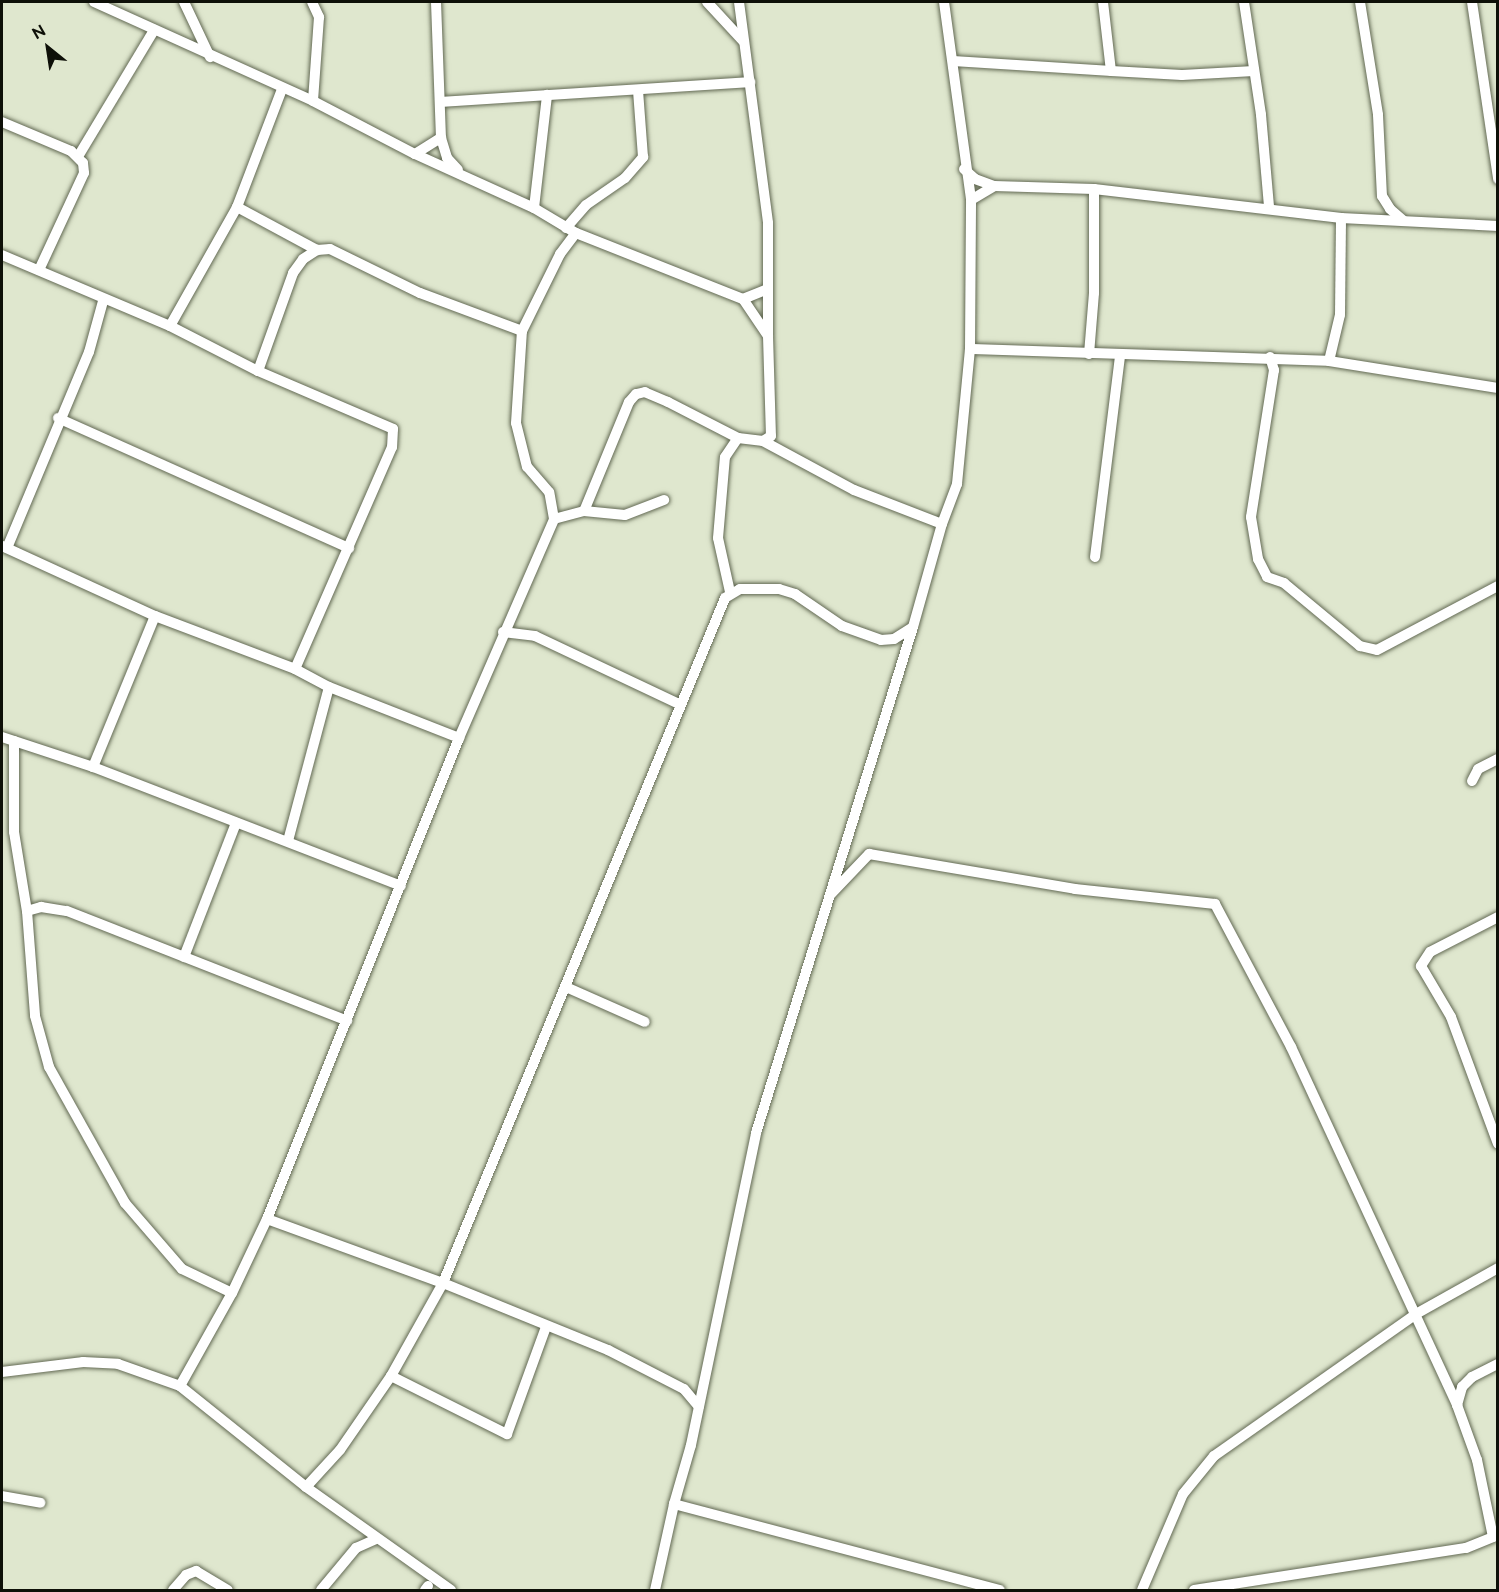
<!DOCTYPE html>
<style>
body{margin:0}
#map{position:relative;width:1499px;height:1592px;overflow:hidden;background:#dfe7ce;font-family:Raleway,sans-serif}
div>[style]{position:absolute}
.roads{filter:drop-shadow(0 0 2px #626953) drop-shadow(0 0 2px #626953)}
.minor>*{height:10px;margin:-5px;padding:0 5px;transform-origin:5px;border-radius:5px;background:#fff}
span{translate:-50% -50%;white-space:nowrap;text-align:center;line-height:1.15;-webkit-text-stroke:4.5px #dfe7ce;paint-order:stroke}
.frame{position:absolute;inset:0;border:3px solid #0e1008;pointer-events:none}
.north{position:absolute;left:18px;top:18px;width:60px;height:60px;-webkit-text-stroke:4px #dfe7ce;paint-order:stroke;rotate:330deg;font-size:16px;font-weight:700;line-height:24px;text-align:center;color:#0e1008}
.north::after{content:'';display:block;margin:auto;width:21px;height:27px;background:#0e1008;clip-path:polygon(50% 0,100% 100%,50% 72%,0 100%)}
</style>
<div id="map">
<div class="roads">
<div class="minor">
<div style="left:94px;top:2px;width:240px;rotate:24.3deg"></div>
<div style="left:313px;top:101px;width:115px;rotate:27.5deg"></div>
<div style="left:415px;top:154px;width:131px;rotate:24.4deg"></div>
<div style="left:534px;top:208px;width:49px;rotate:30.8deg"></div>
<div style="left:576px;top:233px;width:180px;rotate:21.6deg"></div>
<div style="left:743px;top:299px;width:45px;rotate:56deg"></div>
<div style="left:768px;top:336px;width:100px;rotate:88.3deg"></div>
<div style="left:771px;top:436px;width:9px;rotate:148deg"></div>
<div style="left:763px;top:441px;width:25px;rotate:-173deg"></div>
<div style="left:738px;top:438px;width:79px;rotate:-152.8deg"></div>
<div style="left:668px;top:402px;width:25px;rotate:-157deg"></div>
<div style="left:645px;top:392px;width:9px;rotate:167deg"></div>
<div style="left:636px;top:394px;width:11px;rotate:131deg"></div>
<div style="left:629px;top:402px;width:118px;rotate:112.4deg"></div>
<div style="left:184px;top:2px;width:61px;rotate:64.7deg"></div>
<div style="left:312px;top:2px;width:17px;rotate:65deg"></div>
<div style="left:319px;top:17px;width:84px;rotate:94.1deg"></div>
<div style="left:436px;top:2px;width:136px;rotate:87.9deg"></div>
<div style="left:441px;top:138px;width:21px;rotate:73deg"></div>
<div style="left:447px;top:158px;width:16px;rotate:47deg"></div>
<div style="left:707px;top:2px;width:53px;rotate:47.3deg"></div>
<div style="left:739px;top:2px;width:223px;rotate:82.5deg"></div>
<div style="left:768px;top:223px;width:112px;rotate:90deg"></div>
<div style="left:944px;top:2px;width:200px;rotate:82.2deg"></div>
<div style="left:1103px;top:2px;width:69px;rotate:83.4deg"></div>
<div style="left:1111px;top:71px;width:71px;rotate:3.2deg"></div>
<div style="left:1182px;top:75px;width:72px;rotate:-3.2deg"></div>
<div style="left:1244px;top:2px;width:114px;rotate:81.4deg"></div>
<div style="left:1261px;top:115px;width:92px;rotate:85deg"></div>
<div style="left:1360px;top:2px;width:114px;rotate:80.9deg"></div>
<div style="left:1378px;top:115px;width:81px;rotate:87.2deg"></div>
<div style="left:1382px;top:196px;width:15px;rotate:58deg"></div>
<div style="left:1390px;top:209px;width:18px;rotate:41deg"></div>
<div style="left:1472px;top:2px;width:179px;rotate:81.6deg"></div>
<div style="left:954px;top:61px;width:157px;rotate:3.6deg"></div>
<div style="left:441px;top:102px;width:310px;rotate:-3.7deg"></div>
<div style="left:2px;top:122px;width:75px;rotate:22.8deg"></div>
<div style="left:71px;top:151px;width:17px;rotate:45deg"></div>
<div style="left:83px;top:163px;width:10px;rotate:84deg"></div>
<div style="left:84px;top:173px;width:107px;rotate:114.9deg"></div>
<div style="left:415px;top:154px;width:31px;rotate:-32deg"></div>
<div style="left:79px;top:155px;width:146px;rotate:-59deg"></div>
<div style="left:964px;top:169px;width:15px;rotate:42deg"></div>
<div style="left:975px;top:179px;width:20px;rotate:20deg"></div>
<div style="left:237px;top:207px;width:91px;rotate:28.3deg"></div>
<div style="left:534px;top:208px;width:114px;rotate:-83.4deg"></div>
<div style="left:566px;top:228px;width:30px;rotate:-49deg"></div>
<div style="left:586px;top:205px;width:47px;rotate:-34.7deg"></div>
<div style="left:625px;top:178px;width:28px;rotate:-49deg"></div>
<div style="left:643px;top:157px;width:67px;rotate:-94.3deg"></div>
<div style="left:2px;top:255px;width:182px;rotate:22.9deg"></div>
<div style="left:170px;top:326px;width:99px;rotate:27.1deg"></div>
<div style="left:258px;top:371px;width:147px;rotate:23.2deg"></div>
<div style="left:393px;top:429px;width:18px;rotate:93deg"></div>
<div style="left:392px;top:447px;width:242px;rotate:113.6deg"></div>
<div style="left:743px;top:299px;width:27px;rotate:-22deg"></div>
<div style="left:170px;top:326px;width:137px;rotate:-60.6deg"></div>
<div style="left:237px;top:207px;width:126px;rotate:-69.1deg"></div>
<div style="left:970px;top:349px;width:359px;rotate:1.9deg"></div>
<div style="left:1329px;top:361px;width:171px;rotate:9.1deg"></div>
<div style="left:1089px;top:354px;width:61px;rotate:-85.3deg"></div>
<div style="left:1094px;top:293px;width:104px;rotate:-90deg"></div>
<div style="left:1270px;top:357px;width:14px;rotate:73deg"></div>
<div style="left:1274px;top:370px;width:149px;rotate:98.9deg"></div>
<div style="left:1251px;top:517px;width:43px;rotate:80.5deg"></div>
<div style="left:1258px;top:559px;width:20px;rotate:63deg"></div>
<div style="left:1267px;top:577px;width:18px;rotate:19deg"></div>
<div style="left:1284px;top:583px;width:99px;rotate:39.7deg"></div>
<div style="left:1360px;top:646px;width:17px;rotate:13deg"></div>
<div style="left:1377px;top:650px;width:137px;rotate:-27.9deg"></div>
<div style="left:1329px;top:361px;width:47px;rotate:-76.6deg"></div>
<div style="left:1340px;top:315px;width:97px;rotate:-89.4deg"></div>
<div style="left:258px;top:371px;width:104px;rotate:-70.3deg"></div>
<div style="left:293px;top:273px;width:17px;rotate:-54deg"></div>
<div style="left:303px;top:259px;width:17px;rotate:-33deg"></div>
<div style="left:317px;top:250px;width:13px;rotate:-4deg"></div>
<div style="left:330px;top:249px;width:100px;rotate:26.1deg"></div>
<div style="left:420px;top:293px;width:109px;rotate:20.4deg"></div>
<div style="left:58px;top:418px;width:319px;rotate:24.1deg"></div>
<div style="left:763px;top:441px;width:103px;rotate:28.3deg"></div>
<div style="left:854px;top:490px;width:94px;rotate:21.1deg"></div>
<div style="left:554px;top:519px;width:31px;rotate:-15deg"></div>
<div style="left:584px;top:511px;width:41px;rotate:5.6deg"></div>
<div style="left:625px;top:515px;width:42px;rotate:-21deg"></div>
<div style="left:2px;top:546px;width:168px;rotate:24.6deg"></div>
<div style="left:155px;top:616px;width:150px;rotate:20.7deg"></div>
<div style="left:295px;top:669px;width:38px;rotate:28deg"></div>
<div style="left:329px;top:687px;width:140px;rotate:21.4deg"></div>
<div style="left:7px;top:548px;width:212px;rotate:-67.3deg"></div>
<div style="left:89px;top:352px;width:53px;rotate:-74.6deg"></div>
<div style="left:1095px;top:557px;width:203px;rotate:-82.9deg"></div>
<div style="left:730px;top:592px;width:55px;rotate:-102.5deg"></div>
<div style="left:718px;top:538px;width:81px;rotate:-85.1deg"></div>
<div style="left:725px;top:457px;width:23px;rotate:-56deg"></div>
<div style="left:503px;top:632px;width:32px;rotate:7deg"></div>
<div style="left:535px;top:636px;width:161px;rotate:25.3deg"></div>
<div style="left:2px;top:737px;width:96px;rotate:18.2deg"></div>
<div style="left:93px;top:767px;width:330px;rotate:21.1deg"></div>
<div style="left:14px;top:741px;width:91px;rotate:90deg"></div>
<div style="left:14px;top:832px;width:80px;rotate:80.7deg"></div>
<div style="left:27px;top:911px;width:105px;rotate:85.6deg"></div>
<div style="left:35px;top:1016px;width:53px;rotate:74.6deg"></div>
<div style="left:49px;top:1067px;width:156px;rotate:60.8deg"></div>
<div style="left:125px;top:1203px;width:87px;rotate:49.2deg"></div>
<div style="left:182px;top:1269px;width:55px;rotate:25.6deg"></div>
<div style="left:93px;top:767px;width:163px;rotate:-67.7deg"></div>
<div style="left:1472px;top:781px;width:13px;rotate:-63deg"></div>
<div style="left:1478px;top:769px;width:22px;rotate:-27deg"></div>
<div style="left:288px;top:841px;width:159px;rotate:-75.1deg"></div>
<div style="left:830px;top:895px;width:57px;rotate:-46.4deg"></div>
<div style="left:869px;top:854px;width:209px;rotate:9.6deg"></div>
<div style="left:1075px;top:889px;width:141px;rotate:6.1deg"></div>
<div style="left:1215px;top:904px;width:162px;rotate:62deg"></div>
<div style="left:1291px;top:1047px;width:395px;rotate:65.1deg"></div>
<div style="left:27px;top:911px;width:15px;rotate:-16deg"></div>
<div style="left:41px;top:907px;width:26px;rotate:9deg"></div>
<div style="left:67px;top:911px;width:301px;rotate:21.4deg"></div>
<div style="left:1498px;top:917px;width:76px;rotate:152.8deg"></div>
<div style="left:1430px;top:952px;width:17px;rotate:123deg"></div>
<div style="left:1421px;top:966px;width:59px;rotate:59.5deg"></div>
<div style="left:1451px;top:1017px;width:135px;rotate:69.7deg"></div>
<div style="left:184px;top:957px;width:144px;rotate:-68.8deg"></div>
<div style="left:566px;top:987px;width:86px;rotate:23.9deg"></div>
<div style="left:267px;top:1219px;width:187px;rotate:20deg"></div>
<div style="left:443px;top:1283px;width:178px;rotate:22.1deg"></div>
<div style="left:608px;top:1350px;width:85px;rotate:27.2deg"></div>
<div style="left:684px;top:1389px;width:23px;rotate:50deg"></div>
<div style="left:2px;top:1372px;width:82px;rotate:-7deg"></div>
<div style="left:83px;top:1362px;width:35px;rotate:3deg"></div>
<div style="left:118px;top:1364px;width:66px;rotate:19.5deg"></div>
<div style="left:180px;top:1386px;width:161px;rotate:38.7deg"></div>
<div style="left:306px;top:1487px;width:178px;rotate:35.4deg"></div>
<div style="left:391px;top:1376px;width:130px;rotate:26.6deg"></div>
<div style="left:507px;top:1434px;width:114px;rotate:-70deg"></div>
<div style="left:180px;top:1386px;width:107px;rotate:-60.8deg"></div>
<div style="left:232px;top:1293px;width:82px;rotate:-64.7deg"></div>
<div style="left:267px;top:1219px;width:518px;rotate:-68.24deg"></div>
<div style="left:459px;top:738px;width:239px;rotate:-66.5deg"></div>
<div style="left:554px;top:519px;width:27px;rotate:-100deg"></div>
<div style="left:549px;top:492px;width:33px;rotate:-131deg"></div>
<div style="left:527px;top:467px;width:45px;rotate:-104deg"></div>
<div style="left:516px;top:423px;width:92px;rotate:-86.3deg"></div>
<div style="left:522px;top:331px;width:86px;rotate:-63.7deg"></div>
<div style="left:560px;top:254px;width:26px;rotate:-53deg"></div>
<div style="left:306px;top:1487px;width:50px;rotate:-47.4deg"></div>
<div style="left:340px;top:1450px;width:90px;rotate:-55.4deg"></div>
<div style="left:391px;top:1376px;width:107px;rotate:-60.8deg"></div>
<div style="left:443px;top:1283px;width:741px;rotate:-67.62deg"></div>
<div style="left:725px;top:598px;width:17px;rotate:-31deg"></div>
<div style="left:740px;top:589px;width:39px"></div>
<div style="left:779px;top:589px;width:17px;rotate:17deg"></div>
<div style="left:795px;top:594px;width:57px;rotate:34.2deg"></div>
<div style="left:842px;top:626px;width:41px;rotate:19.7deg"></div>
<div style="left:881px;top:640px;width:13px;rotate:-4deg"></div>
<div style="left:894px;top:639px;width:22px;rotate:-32deg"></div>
<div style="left:913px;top:627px;width:107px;rotate:-74.3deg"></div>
<div style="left:942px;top:524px;width:43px;rotate:-69.4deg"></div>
<div style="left:957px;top:484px;width:136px;rotate:-84.5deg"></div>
<div style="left:970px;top:349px;width:149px;rotate:-89.6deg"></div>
<div style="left:971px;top:200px;width:27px;rotate:-31deg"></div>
<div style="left:994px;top:186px;width:100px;rotate:1.7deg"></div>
<div style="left:1094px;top:189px;width:249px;rotate:6.7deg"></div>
<div style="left:1341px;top:218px;width:157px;rotate:2.9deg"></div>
<div style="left:2px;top:1496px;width:39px;rotate:10deg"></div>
<div style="left:674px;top:1504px;width:61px;rotate:-73.9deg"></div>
<div style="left:691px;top:1445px;width:319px;rotate:-78.2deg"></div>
<div style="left:756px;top:1133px;width:530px;rotate:-72.76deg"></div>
<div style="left:173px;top:1590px;width:20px;rotate:-49deg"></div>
<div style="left:186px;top:1575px;width:11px;rotate:-22deg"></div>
<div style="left:196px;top:1571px;width:37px;rotate:31deg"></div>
<div style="left:321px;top:1590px;width:55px;rotate:-50.2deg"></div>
<div style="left:356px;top:1548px;width:22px;rotate:-24deg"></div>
<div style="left:425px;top:1590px;width:5px;rotate:-53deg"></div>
<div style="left:655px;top:1590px;width:88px;rotate:-77.5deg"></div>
<div style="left:674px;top:1504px;width:337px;rotate:14.8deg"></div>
<div style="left:1142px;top:1590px;width:104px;rotate:-66.9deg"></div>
<div style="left:1183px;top:1494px;width:49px;rotate:-50.8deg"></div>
<div style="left:1214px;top:1456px;width:247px;rotate:-35.1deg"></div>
<div style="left:1416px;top:1314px;width:94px;rotate:-29.3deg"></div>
<div style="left:1194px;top:1590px;width:275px;rotate:-8.8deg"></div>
<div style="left:1466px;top:1548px;width:29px;rotate:-22deg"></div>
<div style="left:1493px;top:1537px;width:79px;rotate:-101.7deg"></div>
<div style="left:1477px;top:1460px;width:59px;rotate:-110deg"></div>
<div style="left:1457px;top:1405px;width:19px;rotate:-74deg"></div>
<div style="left:1462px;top:1387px;width:14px;rotate:-45deg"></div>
<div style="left:1472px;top:1377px;width:29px;rotate:-27deg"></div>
</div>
</div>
<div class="frame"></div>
<div class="north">N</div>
</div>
